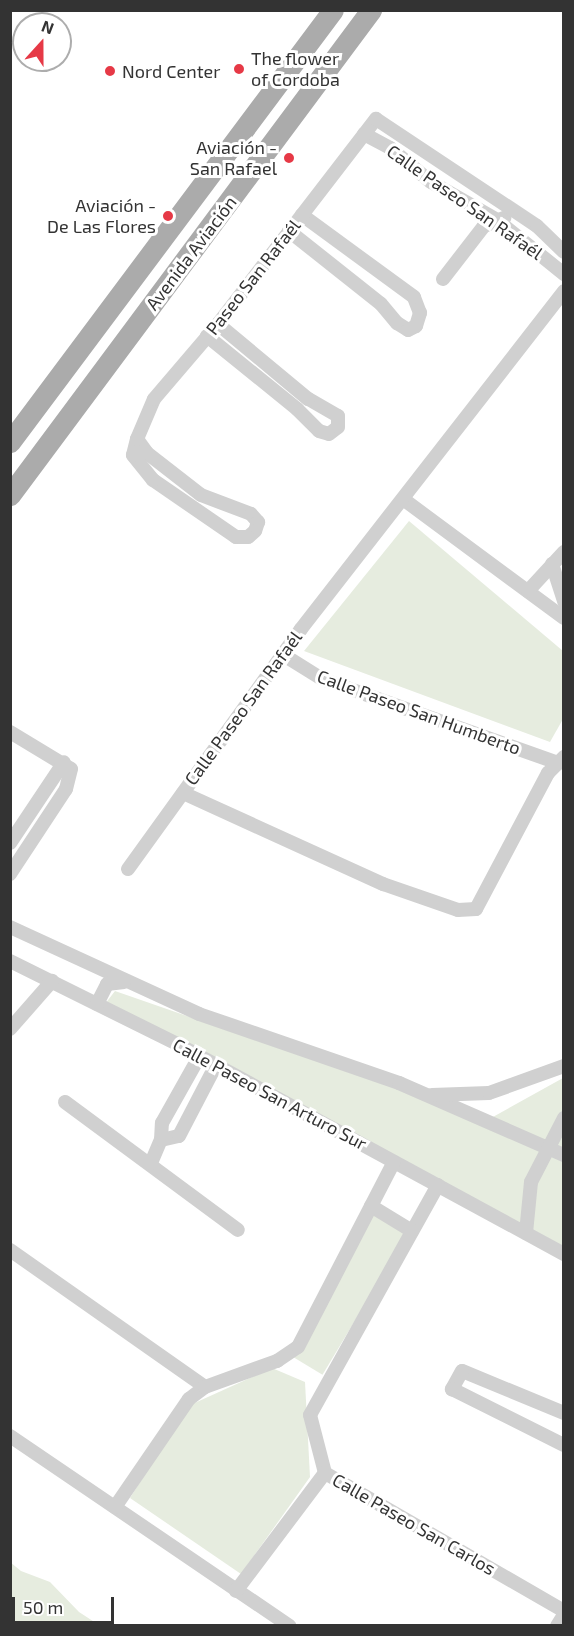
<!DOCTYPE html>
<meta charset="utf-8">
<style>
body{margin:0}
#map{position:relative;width:574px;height:1636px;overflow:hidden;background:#fff;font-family:"Exo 2",sans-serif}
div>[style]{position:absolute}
.green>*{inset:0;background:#e6ecdf;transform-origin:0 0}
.street>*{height:14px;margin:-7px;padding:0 7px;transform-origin:7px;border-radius:7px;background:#d0d0d0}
.primary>*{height:21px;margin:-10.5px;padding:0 10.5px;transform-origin:10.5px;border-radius:10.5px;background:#ababab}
.dots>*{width:16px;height:16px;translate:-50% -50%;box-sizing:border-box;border:3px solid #fff;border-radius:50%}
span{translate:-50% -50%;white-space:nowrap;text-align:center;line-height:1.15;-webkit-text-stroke:6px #fff;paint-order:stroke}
.poi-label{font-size:18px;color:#333}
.left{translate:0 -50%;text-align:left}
.right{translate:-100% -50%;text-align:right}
.street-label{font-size:18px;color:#333}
.frame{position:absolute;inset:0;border:12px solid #333;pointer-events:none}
.north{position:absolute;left:12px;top:12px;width:60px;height:60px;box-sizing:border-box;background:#fff;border:2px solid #adadad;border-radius:50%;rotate:21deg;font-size:16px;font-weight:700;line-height:24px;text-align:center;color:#333}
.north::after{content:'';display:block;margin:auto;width:21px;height:27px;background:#e63946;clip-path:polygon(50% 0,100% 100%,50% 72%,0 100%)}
.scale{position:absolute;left:12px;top:1597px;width:102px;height:27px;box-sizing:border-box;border:3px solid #333;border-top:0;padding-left:8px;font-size:18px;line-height:21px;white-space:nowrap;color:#333;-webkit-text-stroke:4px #fff;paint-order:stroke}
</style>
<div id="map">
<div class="green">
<div style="clip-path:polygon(409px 521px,563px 651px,563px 719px,550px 742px,304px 651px)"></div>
<div style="clip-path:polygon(115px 991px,426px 1099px,482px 1123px,563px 1078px,563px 1246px,105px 1004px)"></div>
<div style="left:373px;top:1209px;width:42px;height:168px;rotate:31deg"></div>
<div style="clip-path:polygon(272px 1368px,305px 1382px,310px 1477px,241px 1574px,130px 1498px,188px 1406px)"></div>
<div style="clip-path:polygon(10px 1562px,21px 1571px,50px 1582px,79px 1612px,99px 1625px,11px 1625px)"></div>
</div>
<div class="street">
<div style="left:364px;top:134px;width:30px;rotate:28deg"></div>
<div style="left:390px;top:148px;width:53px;rotate:39.7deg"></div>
<div style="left:431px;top:182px;width:76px;rotate:29.9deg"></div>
<div style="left:497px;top:220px;width:86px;rotate:38.9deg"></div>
<div style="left:289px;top:231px;width:117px;rotate:38.4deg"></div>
<div style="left:381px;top:304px;width:25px;rotate:50deg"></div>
<div style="left:397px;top:323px;width:13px;rotate:32deg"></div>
<div style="left:408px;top:330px;width:9px;rotate:-27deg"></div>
<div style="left:416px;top:326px;width:14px;rotate:-73deg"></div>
<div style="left:420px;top:313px;width:17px;rotate:-111deg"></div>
<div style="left:414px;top:297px;width:139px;rotate:-143.8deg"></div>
<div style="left:443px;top:279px;width:67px;rotate:-52.3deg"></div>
<div style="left:484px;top:226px;width:22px;rotate:-22deg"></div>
<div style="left:207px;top:336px;width:116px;rotate:39deg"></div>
<div style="left:297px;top:409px;width:31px;rotate:45deg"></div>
<div style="left:319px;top:431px;width:10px;rotate:17deg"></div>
<div style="left:329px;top:434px;width:11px;rotate:-38deg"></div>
<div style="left:338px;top:427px;width:11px;rotate:-90deg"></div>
<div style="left:338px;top:416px;width:34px;rotate:-150deg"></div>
<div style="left:308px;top:399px;width:117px;rotate:-140.2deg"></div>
<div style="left:137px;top:439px;width:17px;rotate:54deg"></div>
<div style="left:147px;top:453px;width:68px;rotate:37.9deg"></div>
<div style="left:201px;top:495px;width:53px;rotate:20.8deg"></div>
<div style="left:251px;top:514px;width:11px;rotate:49deg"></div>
<div style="left:258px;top:522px;width:9px;rotate:108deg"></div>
<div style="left:255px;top:531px;width:9px;rotate:139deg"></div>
<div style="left:248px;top:537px;width:12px;rotate:180deg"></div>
<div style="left:236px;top:537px;width:101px;rotate:-145.5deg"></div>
<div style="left:153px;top:480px;width:32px;rotate:-129deg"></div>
<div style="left:133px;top:455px;width:16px;rotate:-76deg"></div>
<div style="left:137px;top:439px;width:43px;rotate:-67deg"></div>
<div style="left:154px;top:399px;width:99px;rotate:-49.5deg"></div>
<div style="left:218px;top:324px;width:259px;rotate:-52.4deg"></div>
<div style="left:376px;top:119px;width:193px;rotate:33.6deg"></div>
<div style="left:537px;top:226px;width:37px;rotate:44deg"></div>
<div style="left:403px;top:499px;width:200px;rotate:36.5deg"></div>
<div style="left:552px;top:564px;width:40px;rotate:72deg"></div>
<div style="left:528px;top:591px;width:53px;rotate:-47.3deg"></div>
<div style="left:282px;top:654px;width:47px;rotate:32deg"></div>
<div style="left:322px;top:679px;width:251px;rotate:19.6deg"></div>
<div style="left:10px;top:732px;width:71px;rotate:31.2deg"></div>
<div style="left:71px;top:769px;width:21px;rotate:104deg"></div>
<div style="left:66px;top:789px;width:102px;rotate:123.4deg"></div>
<div style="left:183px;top:793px;width:220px;rotate:24.5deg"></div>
<div style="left:383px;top:884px;width:79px;rotate:19.1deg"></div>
<div style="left:458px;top:910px;width:18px;rotate:-3deg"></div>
<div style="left:476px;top:909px;width:154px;rotate:-62.1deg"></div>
<div style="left:548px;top:773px;width:23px;rotate:-45deg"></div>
<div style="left:10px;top:843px;width:97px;rotate:-56.3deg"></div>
<div style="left:128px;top:869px;width:296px;rotate:-54.2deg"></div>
<div style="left:301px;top:629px;width:428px;rotate:-52.1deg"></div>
<div style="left:10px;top:927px;width:208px;rotate:24.7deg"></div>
<div style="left:199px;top:1014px;width:212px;rotate:19deg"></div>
<div style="left:399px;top:1083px;width:180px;rotate:23.6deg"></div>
<div style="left:10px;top:961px;width:189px;rotate:26.4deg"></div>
<div style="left:179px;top:1045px;width:438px;rotate:28.5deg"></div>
<div style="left:97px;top:1004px;width:22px;rotate:-63deg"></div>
<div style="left:107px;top:984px;width:17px;rotate:-7deg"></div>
<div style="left:10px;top:1029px;width:64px;rotate:-48.8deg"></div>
<div style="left:432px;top:1095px;width:57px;rotate:-2deg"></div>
<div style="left:489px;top:1093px;width:80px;rotate:-19.8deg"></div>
<div style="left:65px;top:1102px;width:215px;rotate:36.5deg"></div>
<div style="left:161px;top:1140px;width:18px;rotate:-13deg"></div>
<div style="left:179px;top:1136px;width:80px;rotate:-62.5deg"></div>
<div style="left:151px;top:1163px;width:25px;rotate:-67deg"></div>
<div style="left:161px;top:1140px;width:17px;rotate:-87deg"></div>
<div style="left:162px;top:1123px;width:76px;rotate:-60.7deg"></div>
<div style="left:438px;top:1185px;width:263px;rotate:119.1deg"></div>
<div style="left:310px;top:1415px;width:60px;rotate:75.5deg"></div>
<div style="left:325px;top:1473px;width:276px;rotate:30deg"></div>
<div style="left:371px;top:1206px;width:48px;rotate:31.4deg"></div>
<div style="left:526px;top:1233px;width:51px;rotate:-84.4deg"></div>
<div style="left:531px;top:1182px;width:72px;rotate:-62.7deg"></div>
<div style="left:10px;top:1250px;width:238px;rotate:35.1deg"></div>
<div style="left:564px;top:1413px;width:110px;rotate:-157.6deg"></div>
<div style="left:462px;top:1371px;width:21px;rotate:119deg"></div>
<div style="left:452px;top:1389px;width:125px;rotate:26.6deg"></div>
<div style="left:10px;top:1436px;width:338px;rotate:34.2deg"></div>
<div style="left:115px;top:1507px;width:131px;rotate:-55.6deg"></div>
<div style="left:189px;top:1399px;width:20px;rotate:-37deg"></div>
<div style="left:205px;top:1387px;width:77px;rotate:-19.9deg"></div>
<div style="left:277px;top:1361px;width:25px;rotate:-34deg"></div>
<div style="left:298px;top:1347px;width:208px;rotate:-62.6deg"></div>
<div style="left:236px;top:1591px;width:148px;rotate:-53deg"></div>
<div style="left:557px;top:1626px;width:13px;rotate:-58deg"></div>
</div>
<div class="primary">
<div style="left:10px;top:442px;width:539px;rotate:-53.22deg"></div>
<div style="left:10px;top:495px;width:605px;rotate:-53.34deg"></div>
</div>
<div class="dots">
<div style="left:239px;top:69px;background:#e63946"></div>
<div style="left:110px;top:71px;background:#e63946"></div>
<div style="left:289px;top:158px;background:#e63946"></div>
<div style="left:168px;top:216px;background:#e63946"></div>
</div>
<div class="poi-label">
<span class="left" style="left:251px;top:69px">The flower<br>of Cordoba</span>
<span class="left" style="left:122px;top:71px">Nord Center</span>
<span class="right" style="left:277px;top:158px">Aviación -<br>San Rafael</span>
<span class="right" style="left:156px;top:216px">Aviación -<br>De Las Flores</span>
</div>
<div class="street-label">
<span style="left:465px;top:202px;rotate:35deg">Calle Paseo San Rafaél</span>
<span style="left:191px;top:253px;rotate:-53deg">Avenida Aviación</span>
<span style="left:253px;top:277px;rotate:-52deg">Paseo San Rafaél</span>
<span style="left:243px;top:708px;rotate:-54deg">Calle Paseo San Rafaél</span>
<span style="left:419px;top:712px;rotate:20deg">Calle Paseo San Humberto</span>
<span style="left:270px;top:1094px;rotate:28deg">Calle Paseo San Arturo Sur</span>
<span style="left:414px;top:1524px;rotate:30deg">Calle Paseo San Carlos</span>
</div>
<div class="frame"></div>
<div class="north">N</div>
<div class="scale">50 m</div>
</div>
